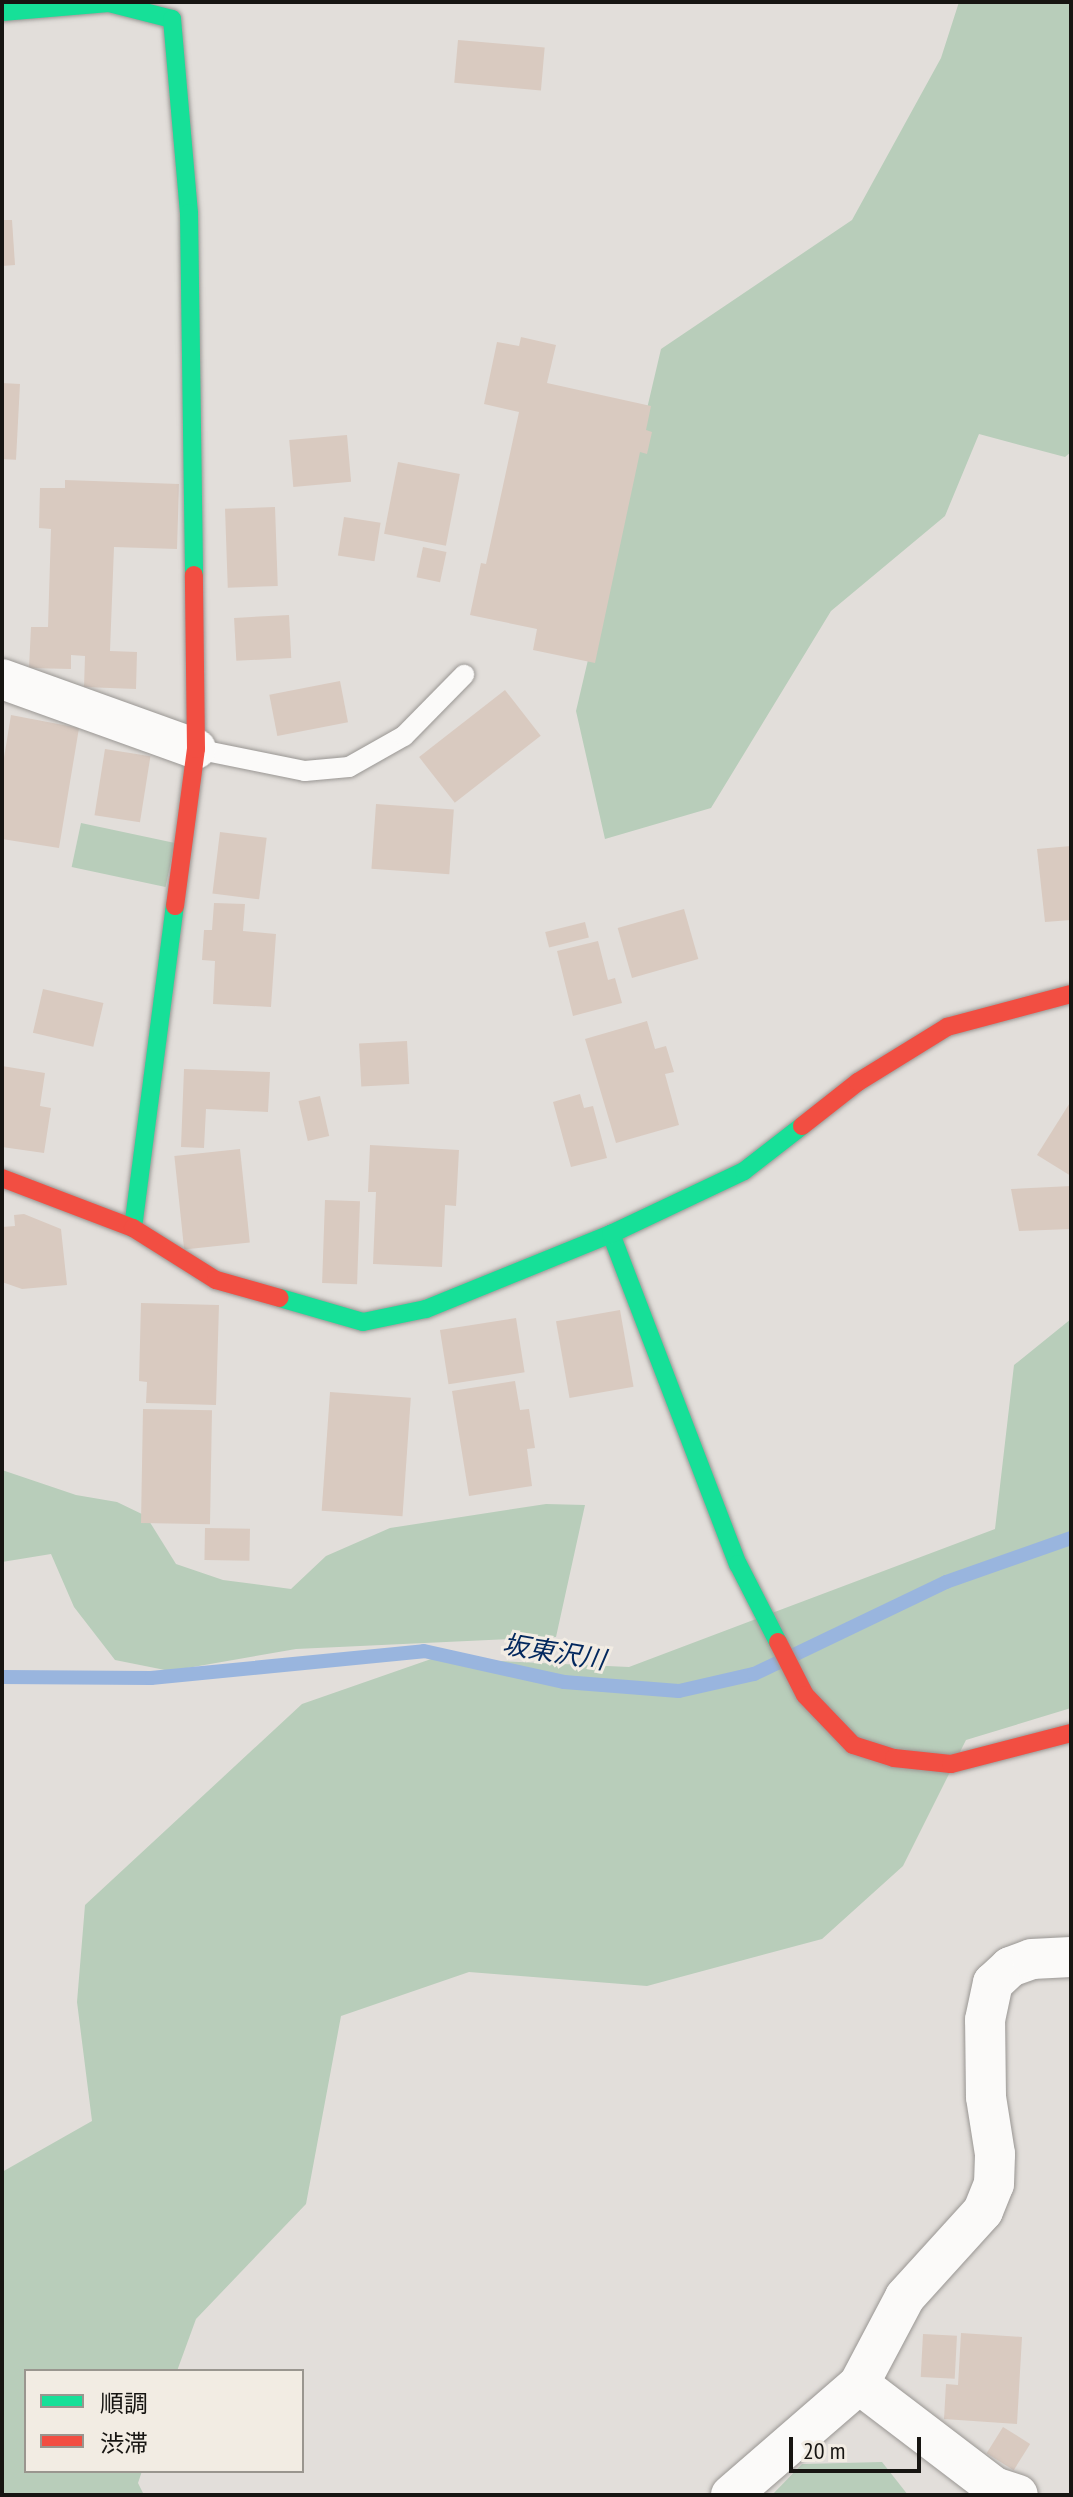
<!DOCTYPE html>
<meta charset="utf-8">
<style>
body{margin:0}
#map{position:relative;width:1073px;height:2497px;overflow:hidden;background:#e2deda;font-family:"PT Sans Narrow","Noto Sans JP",sans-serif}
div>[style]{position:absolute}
.green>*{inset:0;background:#b8cdba;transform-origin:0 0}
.stream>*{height:14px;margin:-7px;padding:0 7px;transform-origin:7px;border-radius:7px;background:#99b5de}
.building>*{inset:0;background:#d9cac0;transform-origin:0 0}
.roads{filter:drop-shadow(0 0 2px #999693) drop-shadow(0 0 2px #999693)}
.lane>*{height:20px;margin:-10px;padding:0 10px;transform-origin:10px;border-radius:10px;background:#fbfaf9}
.street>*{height:40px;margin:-20px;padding:0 20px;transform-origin:20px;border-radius:20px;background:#fbfaf9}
.fast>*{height:18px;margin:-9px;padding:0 9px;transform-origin:9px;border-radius:9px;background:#16e098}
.jam>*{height:18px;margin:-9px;padding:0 9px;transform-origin:9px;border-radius:9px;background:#f24e42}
span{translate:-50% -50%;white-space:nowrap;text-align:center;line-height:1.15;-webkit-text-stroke:6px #f2ece3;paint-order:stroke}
.water-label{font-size:26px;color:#02275d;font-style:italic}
.frame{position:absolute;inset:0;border:4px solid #171512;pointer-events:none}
.legend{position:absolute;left:24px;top:2369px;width:280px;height:104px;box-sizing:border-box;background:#f2ece3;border:2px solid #9a968f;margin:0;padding:10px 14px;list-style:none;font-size:24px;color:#171512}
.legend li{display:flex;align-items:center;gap:16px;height:40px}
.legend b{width:40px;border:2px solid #9a968f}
.scale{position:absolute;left:789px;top:2437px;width:132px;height:36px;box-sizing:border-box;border:4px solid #171512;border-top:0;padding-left:10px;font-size:24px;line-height:28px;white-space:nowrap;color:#171512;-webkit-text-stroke:6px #f2ece3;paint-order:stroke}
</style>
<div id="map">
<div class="green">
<div style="clip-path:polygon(959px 2px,1071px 2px,1071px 452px,1065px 457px,979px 434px,945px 516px,831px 611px,711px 808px,605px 839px,576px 711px,661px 349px,852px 220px,941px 58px)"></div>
<div style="left:81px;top:823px;width:96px;height:45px;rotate:12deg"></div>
<div style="clip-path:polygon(1071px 1319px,1071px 1708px,966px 1740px,903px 1866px,822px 1939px,647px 1986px,469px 1972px,341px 2016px,306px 2204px,196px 2319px,177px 2371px,26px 2371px,26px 2471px,142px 2471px,138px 2483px,144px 2495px,2px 2495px,2px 2172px,92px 2121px,77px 2002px,85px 1905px,302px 1704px,434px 1658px,629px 1667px,995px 1529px,1014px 1365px)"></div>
<div style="clip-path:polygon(2px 1470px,76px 1495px,117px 1502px,146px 1516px,176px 1564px,223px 1580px,291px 1589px,326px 1556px,390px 1528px,546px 1504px,585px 1505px,556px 1637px,296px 1649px,170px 1671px,115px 1660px,74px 1607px,51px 1554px,2px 1562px)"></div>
<div style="clip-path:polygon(882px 2462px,908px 2495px,772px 2495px,802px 2464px)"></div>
</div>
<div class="stream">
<div style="left:2px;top:1677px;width:149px;rotate:0.4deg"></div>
<div style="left:151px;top:1678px;width:274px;rotate:-5.6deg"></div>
<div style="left:424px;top:1651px;width:143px;rotate:12.5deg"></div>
<div style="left:564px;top:1682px;width:115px;rotate:4.5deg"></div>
<div style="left:679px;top:1691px;width:77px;rotate:-12.8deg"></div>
<div style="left:754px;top:1674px;width:213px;rotate:-25.6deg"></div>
<div style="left:946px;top:1582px;width:133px;rotate:-19.4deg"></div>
</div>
<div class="building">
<div style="left:458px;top:40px;width:87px;height:43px;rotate:5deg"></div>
<div style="clip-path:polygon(2px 220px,12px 220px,15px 265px,2px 266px)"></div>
<div style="clip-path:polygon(521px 337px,556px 345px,547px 383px,651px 406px,646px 430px,652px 432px,647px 454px,640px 452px,595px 663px,533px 650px,537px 629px,470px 615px,481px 563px,486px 564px,519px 412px,484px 404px,497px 342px,519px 346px)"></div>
<div style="left:2px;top:383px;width:18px;height:76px;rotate:3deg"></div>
<div style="left:347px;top:435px;width:47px;height:58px;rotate:85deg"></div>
<div style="left:398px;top:462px;width:63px;height:73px;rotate:11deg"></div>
<div style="clip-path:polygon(65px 480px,179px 484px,177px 549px,114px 547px,110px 651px,137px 652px,136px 689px,84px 687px,85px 656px,71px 655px,71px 669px,29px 668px,31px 627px,48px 627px,51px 529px,39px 528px,40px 488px,65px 488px)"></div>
<div style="left:275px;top:507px;width:79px;height:50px;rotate:88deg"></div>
<div style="left:344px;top:517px;width:37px;height:39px;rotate:9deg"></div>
<div style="left:423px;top:547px;width:24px;height:31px;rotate:12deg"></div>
<div style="left:289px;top:615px;width:43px;height:55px;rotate:87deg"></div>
<div style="left:340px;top:681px;width:42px;height:72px;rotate:79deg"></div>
<div style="left:505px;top:690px;width:58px;height:109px;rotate:52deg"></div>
<div style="clip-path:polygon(11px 715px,79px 728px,59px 848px,2px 839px,2px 770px)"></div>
<div style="left:105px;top:749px;width:46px;height:67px;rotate:9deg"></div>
<div style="left:376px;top:804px;width:78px;height:65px;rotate:4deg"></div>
<div style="left:220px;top:832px;width:47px;height:62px;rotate:7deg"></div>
<div style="clip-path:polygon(1071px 846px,1071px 920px,1045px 922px,1037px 849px)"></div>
<div style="clip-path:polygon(214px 903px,245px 904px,243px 931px,276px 934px,271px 1007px,213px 1004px,215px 961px,202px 960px,204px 930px,212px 930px)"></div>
<div style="left:684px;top:909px;width:52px;height:69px;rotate:74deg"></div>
<div style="left:585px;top:922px;width:16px;height:41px;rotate:76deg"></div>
<div style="clip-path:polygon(598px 941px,608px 980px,615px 978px,622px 1003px,573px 1016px,557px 951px)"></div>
<div style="left:43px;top:989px;width:62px;height:45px;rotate:13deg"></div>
<div style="clip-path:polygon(647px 1021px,655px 1049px,666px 1046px,674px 1072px,665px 1074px,679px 1125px,616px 1143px,585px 1039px)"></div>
<div style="left:407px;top:1041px;width:43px;height:48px;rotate:87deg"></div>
<div style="clip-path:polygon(2px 1066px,45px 1073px,40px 1106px,51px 1108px,44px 1153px,2px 1147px)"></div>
<div style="clip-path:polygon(184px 1069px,270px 1072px,268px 1112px,206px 1109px,204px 1148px,181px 1147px)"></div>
<div style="clip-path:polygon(580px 1094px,584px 1108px,593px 1106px,607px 1158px,571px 1167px,553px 1102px)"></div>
<div style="left:320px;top:1096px;width:41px;height:22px;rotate:77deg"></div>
<div style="clip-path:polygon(1071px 1101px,1071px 1176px,1037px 1155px)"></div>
<div style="clip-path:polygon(370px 1145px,459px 1150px,456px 1206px,445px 1205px,442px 1267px,373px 1264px,376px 1192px,368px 1192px)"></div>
<div style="left:240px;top:1149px;width:94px;height:66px;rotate:84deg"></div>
<div style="clip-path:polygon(1071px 1186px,1071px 1229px,1019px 1231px,1011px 1189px)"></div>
<div style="left:325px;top:1200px;width:35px;height:83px;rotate:2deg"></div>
<div style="clip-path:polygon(24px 1214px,61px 1229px,67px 1285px,22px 1289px,2px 1282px,2px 1227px,15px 1226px,14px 1215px)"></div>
<div style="clip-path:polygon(141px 1303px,219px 1305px,216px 1405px,146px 1403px,147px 1382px,139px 1381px)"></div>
<div style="left:620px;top:1310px;width:78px;height:65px;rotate:80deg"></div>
<div style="left:516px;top:1318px;width:55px;height:77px;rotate:81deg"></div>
<div style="clip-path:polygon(515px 1381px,520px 1410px,529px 1409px,535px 1448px,527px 1449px,532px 1486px,469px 1496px,452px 1391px)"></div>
<div style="left:330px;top:1392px;width:81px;height:119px;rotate:4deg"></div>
<div style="left:143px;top:1409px;width:69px;height:114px;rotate:1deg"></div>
<div style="left:205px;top:1528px;width:45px;height:32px;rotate:1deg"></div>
<div style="clip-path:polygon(961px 2333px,1022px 2337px,1017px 2424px,944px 2419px,946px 2384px,958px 2385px)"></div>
<div style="left:923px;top:2334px;width:34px;height:43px;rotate:3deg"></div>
<div style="left:1003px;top:2427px;width:32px;height:31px;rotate:32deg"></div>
</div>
<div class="roads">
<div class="lane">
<div style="left:196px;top:749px;width:111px;rotate:11.4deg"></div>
<div style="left:305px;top:771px;width:44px;rotate:-5.2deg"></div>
<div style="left:349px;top:767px;width:63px;rotate:-29.4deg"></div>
<div style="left:404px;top:736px;width:86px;rotate:-45.5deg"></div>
</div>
<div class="street">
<div style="left:2px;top:679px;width:206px;rotate:19.8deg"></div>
<div style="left:859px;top:2384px;width:170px;rotate:37.3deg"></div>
<div style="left:994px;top:2487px;width:25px;rotate:18deg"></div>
<div style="left:731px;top:2495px;width:169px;rotate:-40.9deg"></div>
<div style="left:859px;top:2384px;width:98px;rotate:-62.1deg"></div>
<div style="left:905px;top:2297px;width:116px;rotate:-47.8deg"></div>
<div style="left:983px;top:2211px;width:29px;rotate:-68deg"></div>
<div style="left:994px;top:2184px;width:30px;rotate:-88deg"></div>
<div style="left:995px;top:2154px;width:58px;rotate:-99deg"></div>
<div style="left:986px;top:2097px;width:77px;rotate:-90.7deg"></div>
<div style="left:985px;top:2020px;width:38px;rotate:-78deg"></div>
<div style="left:993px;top:1983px;width:23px;rotate:-43deg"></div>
<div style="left:1010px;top:1967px;width:23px;rotate:-20deg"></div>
<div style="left:1032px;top:1959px;width:39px;rotate:-3deg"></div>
</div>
<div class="fast">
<div style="left:2px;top:12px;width:107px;rotate:-4.8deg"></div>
<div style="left:109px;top:3px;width:65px;rotate:14.3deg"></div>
<div style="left:172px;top:19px;width:195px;rotate:85deg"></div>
<div style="left:189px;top:213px;width:362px;rotate:89.2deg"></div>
<div style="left:133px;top:1228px;width:325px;rotate:-82.6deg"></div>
<div style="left:611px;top:1234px;width:354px;rotate:69deg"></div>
<div style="left:738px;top:1564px;width:88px;rotate:62.9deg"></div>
<div style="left:280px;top:1298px;width:86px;rotate:16.1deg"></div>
<div style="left:363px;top:1322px;width:64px;rotate:-11.7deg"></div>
<div style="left:426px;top:1309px;width:200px;rotate:-22.1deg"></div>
<div style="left:611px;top:1234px;width:147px;rotate:-25.3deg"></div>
<div style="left:744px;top:1171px;width:73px;rotate:-37.8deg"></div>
</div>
<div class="jam">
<div style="left:175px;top:906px;width:158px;rotate:-82.4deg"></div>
<div style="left:196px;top:749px;width:174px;rotate:-90.7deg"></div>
<div style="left:802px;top:1126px;width:71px;rotate:-38.2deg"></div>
<div style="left:858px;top:1082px;width:105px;rotate:-31.7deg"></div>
<div style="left:947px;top:1027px;width:128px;rotate:-14.9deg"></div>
<div style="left:2px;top:1178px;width:140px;rotate:20.9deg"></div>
<div style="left:133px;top:1228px;width:98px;rotate:32.1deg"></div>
<div style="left:216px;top:1280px;width:66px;rotate:15.7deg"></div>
<div style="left:778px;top:1642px;width:59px;rotate:63deg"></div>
<div style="left:805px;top:1695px;width:69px;rotate:46.2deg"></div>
<div style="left:853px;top:1745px;width:43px;rotate:17.6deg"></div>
<div style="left:894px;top:1758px;width:57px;rotate:6deg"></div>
<div style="left:951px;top:1764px;width:124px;rotate:-14.5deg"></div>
</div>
</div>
<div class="water-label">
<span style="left:554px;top:1652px;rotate:9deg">坂東沢川</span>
</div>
<div class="frame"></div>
<ul class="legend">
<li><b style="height:10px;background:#16e098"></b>順調</li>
<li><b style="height:10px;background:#f24e42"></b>渋滞</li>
</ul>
<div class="scale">20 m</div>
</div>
